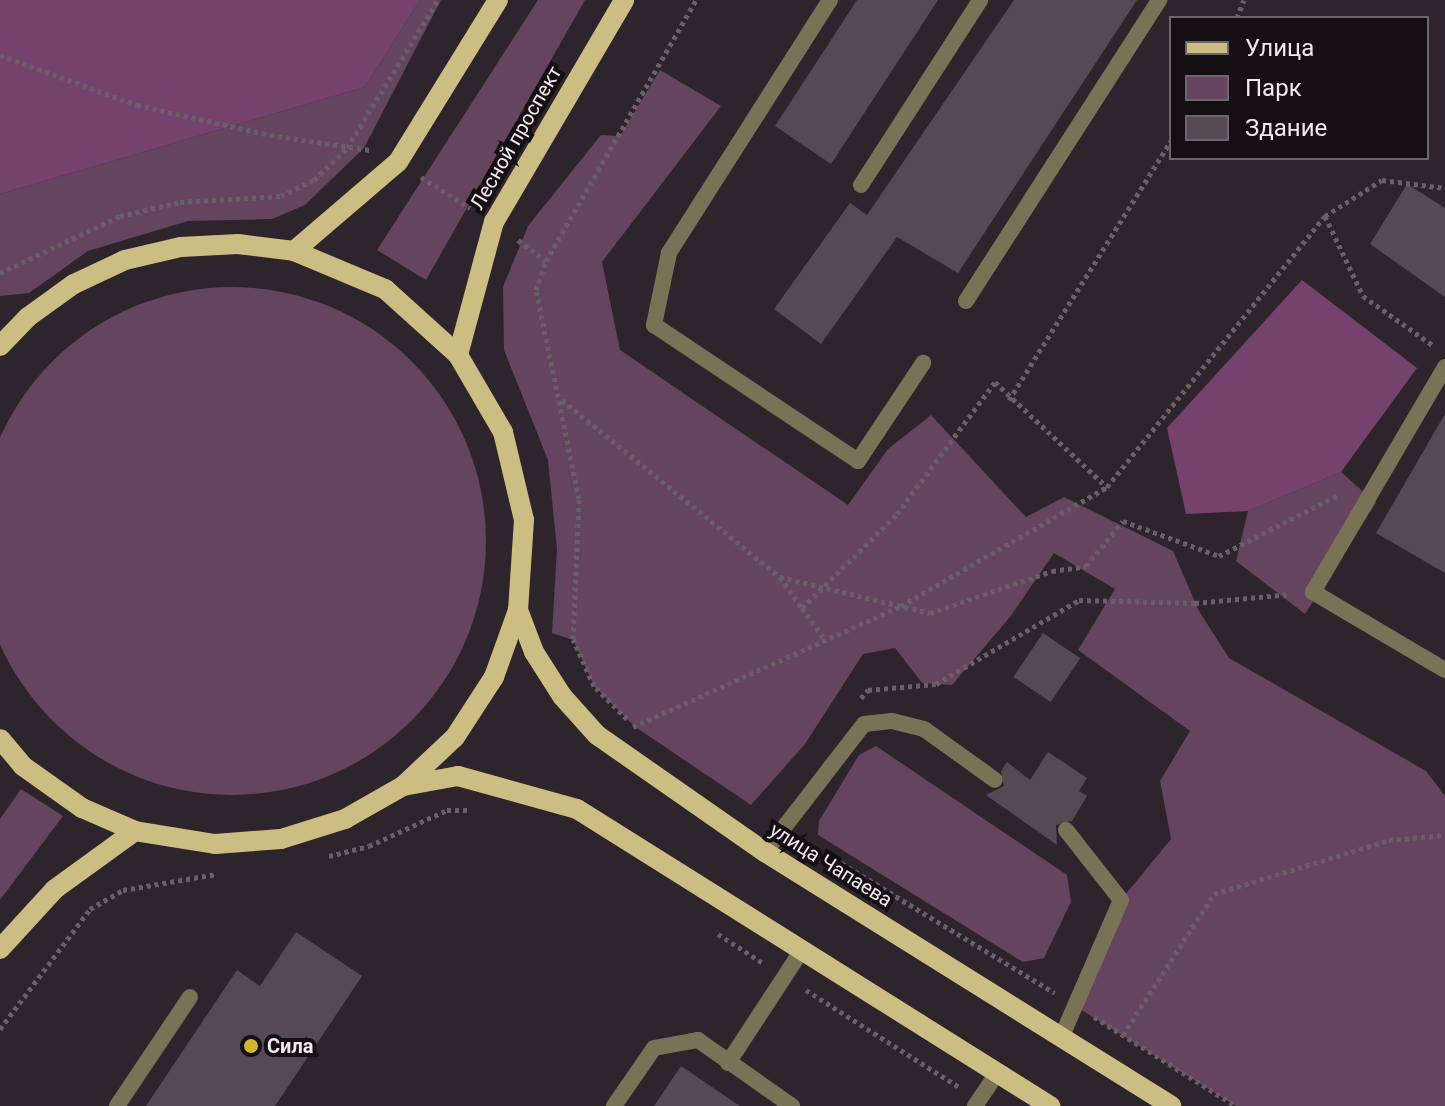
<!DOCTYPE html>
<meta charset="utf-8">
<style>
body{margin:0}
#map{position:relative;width:1445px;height:1106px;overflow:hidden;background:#2e242c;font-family:Roboto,sans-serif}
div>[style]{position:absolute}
.green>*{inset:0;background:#64445e}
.round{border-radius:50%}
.forest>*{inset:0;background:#75426d}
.building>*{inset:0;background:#554a53;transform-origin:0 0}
.path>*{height:5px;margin-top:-2.5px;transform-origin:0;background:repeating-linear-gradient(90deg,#685f67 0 4px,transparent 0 8px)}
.lane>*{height:16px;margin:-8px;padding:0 8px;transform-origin:8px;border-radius:8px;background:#797256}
.street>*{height:16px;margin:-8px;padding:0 8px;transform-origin:8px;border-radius:8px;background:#797256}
.primary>*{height:20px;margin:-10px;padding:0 10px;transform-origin:10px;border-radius:10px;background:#ccbd83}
.dots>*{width:22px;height:22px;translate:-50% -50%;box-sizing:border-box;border:4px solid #130f12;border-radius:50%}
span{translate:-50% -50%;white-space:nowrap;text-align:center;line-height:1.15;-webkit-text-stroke:8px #130f12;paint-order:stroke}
.street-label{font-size:20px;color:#f0e9ef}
.poi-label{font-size:20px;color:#f0e9ef;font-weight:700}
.left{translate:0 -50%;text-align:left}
.legend{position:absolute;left:1169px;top:16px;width:260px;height:144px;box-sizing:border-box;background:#130f12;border:2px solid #6b666a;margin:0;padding:10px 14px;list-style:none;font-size:24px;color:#f0e9ef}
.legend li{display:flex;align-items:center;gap:16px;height:40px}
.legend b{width:40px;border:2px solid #6b666a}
</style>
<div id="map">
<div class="green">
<div style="clip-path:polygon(420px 0,441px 0,364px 148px,305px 205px,272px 219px,188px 221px,88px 251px,29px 293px,0 296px,0 194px,365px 87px)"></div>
<div style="clip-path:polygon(538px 0,585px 0,426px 280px,377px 250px)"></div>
<div style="clip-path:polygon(660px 70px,721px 106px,602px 262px,620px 350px,848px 505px,888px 449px,931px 415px,1026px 517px,1064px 497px,1173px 551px,1199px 611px,1229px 658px,1426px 771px,1445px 796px,1445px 1106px,1236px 1106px,1075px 1006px,1121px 900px,1171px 839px,1160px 781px,1190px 731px,1078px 650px,1115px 589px,1054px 553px,1010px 617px,952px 685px,922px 683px,895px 648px,863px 654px,805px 744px,751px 805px,634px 726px,594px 686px,573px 640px,552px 633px,557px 549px,548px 460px,504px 350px,503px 287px,528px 226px,601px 135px,620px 136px)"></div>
<div class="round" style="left:-22px;top:287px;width:508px;height:508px"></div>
<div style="clip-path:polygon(1341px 472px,1376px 503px,1305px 614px,1236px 561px,1248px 511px)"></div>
<div style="clip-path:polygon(876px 746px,1067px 875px,1071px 902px,1044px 958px,1023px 962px,818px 835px,819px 821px,859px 755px)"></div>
<div style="clip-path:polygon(21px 789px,63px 816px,0 900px,0 819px)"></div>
</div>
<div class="forest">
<div style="clip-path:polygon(0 0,420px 0,365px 87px,0 194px)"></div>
<div style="clip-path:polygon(1302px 280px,1417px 368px,1341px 472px,1248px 511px,1186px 514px,1167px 428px)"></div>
</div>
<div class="building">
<div style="clip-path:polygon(857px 0,938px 0,831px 164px,775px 126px)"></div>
<div style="clip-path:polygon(1014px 0,1137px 0,958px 273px,897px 237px,821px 344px,774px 309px,850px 203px,867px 215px)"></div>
<div style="clip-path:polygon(1407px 184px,1445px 208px,1445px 297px,1370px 244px)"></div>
<div style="clip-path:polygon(1445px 414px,1445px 573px,1376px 533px)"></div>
<div style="left:1043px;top:633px;width:45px;height:53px;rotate:34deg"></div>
<div style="clip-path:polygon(1048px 752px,1087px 778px,1079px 791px,1087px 796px,1072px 821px,1056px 825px,1057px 845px,986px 795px,1004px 786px,1001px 771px,1007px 762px,1030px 780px)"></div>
<div style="clip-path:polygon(296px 932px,362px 976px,275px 1106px,146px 1106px,237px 970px,260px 986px)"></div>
<div style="clip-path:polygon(681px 1066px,740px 1106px,654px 1106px)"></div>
</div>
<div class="path">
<div style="left:1237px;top:18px;width:19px;rotate:-69deg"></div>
<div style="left:0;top:55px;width:146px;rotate:20.1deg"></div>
<div style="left:137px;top:105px;width:136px;rotate:12.7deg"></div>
<div style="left:270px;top:135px;width:101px;rotate:8.5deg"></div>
<div style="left:421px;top:177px;width:58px;rotate:32.3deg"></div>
<div style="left:1325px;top:216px;width:89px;rotate:64.6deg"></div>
<div style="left:1363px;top:296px;width:87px;rotate:35.2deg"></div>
<div style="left:518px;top:240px;width:35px;rotate:37deg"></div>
<div style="left:0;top:273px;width:133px;rotate:-25.4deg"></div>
<div style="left:120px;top:216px;width:62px;rotate:-13.1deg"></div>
<div style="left:180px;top:202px;width:101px;rotate:-3.4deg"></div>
<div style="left:281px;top:196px;width:37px;rotate:-26deg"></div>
<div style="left:314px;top:180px;width:46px;rotate:-44.1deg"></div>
<div style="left:347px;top:148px;width:174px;rotate:-58.4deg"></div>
<div style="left:562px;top:400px;width:281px;rotate:39.1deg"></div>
<div style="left:780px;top:577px;width:38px;rotate:55deg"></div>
<div style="left:802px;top:608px;width:134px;rotate:-44.7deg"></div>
<div style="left:897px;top:514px;width:164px;rotate:-53.4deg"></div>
<div style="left:995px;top:382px;width:154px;rotate:43.2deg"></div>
<div style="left:1009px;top:400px;width:305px;rotate:-58deg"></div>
<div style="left:780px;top:577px;width:154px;rotate:13.5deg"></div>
<div style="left:930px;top:613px;width:129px;rotate:-19deg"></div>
<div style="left:1052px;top:571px;width:34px;rotate:-8deg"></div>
<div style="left:1086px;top:566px;width:58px;rotate:-50.6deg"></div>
<div style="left:1123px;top:521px;width:102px;rotate:20deg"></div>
<div style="left:1219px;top:556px;width:136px;rotate:-27.1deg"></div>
<div style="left:802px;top:608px;width:37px;rotate:54deg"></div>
<div style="left:861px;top:698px;width:11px;rotate:-49deg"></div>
<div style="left:868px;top:690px;width:68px;rotate:-5deg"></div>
<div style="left:936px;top:684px;width:166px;rotate:-30.4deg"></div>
<div style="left:1079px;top:600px;width:116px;rotate:1.5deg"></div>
<div style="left:1195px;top:603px;width:96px;rotate:-5.4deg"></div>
<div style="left:627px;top:719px;width:47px;rotate:-135deg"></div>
<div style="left:594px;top:686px;width:51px;rotate:-114.1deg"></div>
<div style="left:573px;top:639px;width:140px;rotate:-87.5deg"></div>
<div style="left:579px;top:499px;width:213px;rotate:-101.6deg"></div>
<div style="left:536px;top:290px;width:31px;rotate:-71deg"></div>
<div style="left:546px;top:261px;width:301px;rotate:-60.1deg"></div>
<div style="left:633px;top:727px;width:294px;rotate:-24.3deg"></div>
<div style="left:901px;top:606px;width:238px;rotate:-30deg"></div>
<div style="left:1107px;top:487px;width:348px;rotate:-51.2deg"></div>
<div style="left:1325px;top:216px;width:67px;rotate:-32.3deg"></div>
<div style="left:1382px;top:180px;width:64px;rotate:7.2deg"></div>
<div style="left:329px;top:856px;width:41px;rotate:-14deg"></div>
<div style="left:369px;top:846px;width:86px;rotate:-24.8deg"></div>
<div style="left:447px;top:810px;width:23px"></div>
<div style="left:841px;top:863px;width:250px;rotate:31.3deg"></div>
<div style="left:718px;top:934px;width:54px;rotate:32.8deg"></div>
<div style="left:806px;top:990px;width:181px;rotate:32.4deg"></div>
<div style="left:1094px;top:1017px;width:168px;rotate:32.1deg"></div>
<div style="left:0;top:1029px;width:150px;rotate:-53.1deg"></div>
<div style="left:90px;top:909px;width:38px;rotate:-30deg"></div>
<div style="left:123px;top:890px;width:95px;rotate:-9.7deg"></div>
<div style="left:1123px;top:1035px;width:168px;rotate:-57.2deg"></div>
<div style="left:1214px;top:894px;width:183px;rotate:-17.1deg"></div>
<div style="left:1389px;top:840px;width:56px;rotate:-5.1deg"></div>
</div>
<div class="lane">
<div style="left:830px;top:0;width:300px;rotate:122.5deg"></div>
<div style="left:669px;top:253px;width:74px;rotate:101.8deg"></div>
<div style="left:654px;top:325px;width:245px;rotate:33.7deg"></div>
<div style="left:858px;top:461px;width:118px;rotate:-56.4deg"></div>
<div style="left:861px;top:185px;width:220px;rotate:-57.2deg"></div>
<div style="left:966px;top:301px;width:358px;rotate:-57.3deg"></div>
<div style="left:1445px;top:367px;width:261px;rotate:120.4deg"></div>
<div style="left:1313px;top:592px;width:153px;rotate:30.6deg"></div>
<div style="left:765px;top:852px;width:162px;rotate:-52.3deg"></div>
<div style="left:864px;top:724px;width:28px;rotate:-6deg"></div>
<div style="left:892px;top:721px;width:33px;rotate:14deg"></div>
<div style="left:924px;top:729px;width:87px;rotate:35.7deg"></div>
<div style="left:1061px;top:1038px;width:150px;rotate:-66.5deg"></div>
<div style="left:1121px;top:900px;width:89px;rotate:-128.2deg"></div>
<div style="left:117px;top:1106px;width:131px;rotate:-56.2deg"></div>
</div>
<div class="street">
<div style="left:728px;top:1063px;width:135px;rotate:-56.8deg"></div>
<div style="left:614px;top:1106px;width:70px;rotate:-55.4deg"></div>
<div style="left:654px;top:1048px;width:45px;rotate:-10.3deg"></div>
<div style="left:698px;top:1040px;width:115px;rotate:35.1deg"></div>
<div style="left:975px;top:1106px;width:40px;rotate:-56deg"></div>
</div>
<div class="primary">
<div style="left:294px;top:251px;width:137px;rotate:-40.6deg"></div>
<div style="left:398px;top:162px;width:190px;rotate:-58.3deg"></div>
<div style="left:0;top:346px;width:40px;rotate:-46deg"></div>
<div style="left:28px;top:317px;width:57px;rotate:-35.7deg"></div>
<div style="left:74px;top:284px;width:56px;rotate:-25.2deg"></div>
<div style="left:125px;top:260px;width:57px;rotate:-13.1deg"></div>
<div style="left:181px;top:247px;width:57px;rotate:-3deg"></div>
<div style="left:238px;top:244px;width:56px;rotate:7.1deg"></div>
<div style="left:294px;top:251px;width:99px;rotate:22.7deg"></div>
<div style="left:385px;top:289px;width:98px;rotate:42.1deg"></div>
<div style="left:458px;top:355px;width:89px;rotate:59.7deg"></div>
<div style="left:503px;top:432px;width:90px;rotate:76.6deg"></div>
<div style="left:524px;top:520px;width:90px;rotate:93.8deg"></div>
<div style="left:518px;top:610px;width:71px;rotate:109.7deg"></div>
<div style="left:494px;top:677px;width:72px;rotate:123deg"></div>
<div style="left:455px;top:737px;width:71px;rotate:136.7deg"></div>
<div style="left:403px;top:786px;width:67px;rotate:150.4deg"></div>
<div style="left:345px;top:819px;width:67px;rotate:162.6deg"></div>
<div style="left:281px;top:839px;width:66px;rotate:175.7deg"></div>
<div style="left:215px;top:844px;width:81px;rotate:-170.8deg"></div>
<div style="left:135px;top:831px;width:58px;rotate:-156.5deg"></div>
<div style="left:82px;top:808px;width:72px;rotate:-144.6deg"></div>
<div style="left:23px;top:766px;width:35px;rotate:-130deg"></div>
<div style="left:458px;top:355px;width:138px;rotate:-74.9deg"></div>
<div style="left:494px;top:222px;width:257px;rotate:-59.6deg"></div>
<div style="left:518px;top:610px;width:45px;rotate:69.1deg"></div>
<div style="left:534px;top:652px;width:52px;rotate:57.5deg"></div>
<div style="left:562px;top:696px;width:52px;rotate:48.1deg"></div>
<div style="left:597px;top:735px;width:205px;rotate:34.9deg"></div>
<div style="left:765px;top:852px;width:479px;rotate:32deg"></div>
<div style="left:403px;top:786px;width:56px;rotate:-10.3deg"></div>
<div style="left:458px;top:776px;width:123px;rotate:15.5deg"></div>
<div style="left:577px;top:809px;width:559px;rotate:32.12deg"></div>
<div style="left:0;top:949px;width:81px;rotate:-47.5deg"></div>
<div style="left:55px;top:889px;width:99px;rotate:-35.9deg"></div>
</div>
<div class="dots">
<div style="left:251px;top:1046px;background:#d3b635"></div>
</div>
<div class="street-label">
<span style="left:516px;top:138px;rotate:-60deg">Лесной проспект</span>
<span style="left:831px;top:865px;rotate:32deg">улица Чапаева</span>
</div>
<div class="poi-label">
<span class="left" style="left:267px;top:1046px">Сила</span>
</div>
<ul class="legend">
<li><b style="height:10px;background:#ccbd83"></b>Улица</li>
<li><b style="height:22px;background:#64445e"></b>Парк</li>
<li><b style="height:22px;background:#554a53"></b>Здание</li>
</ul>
</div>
